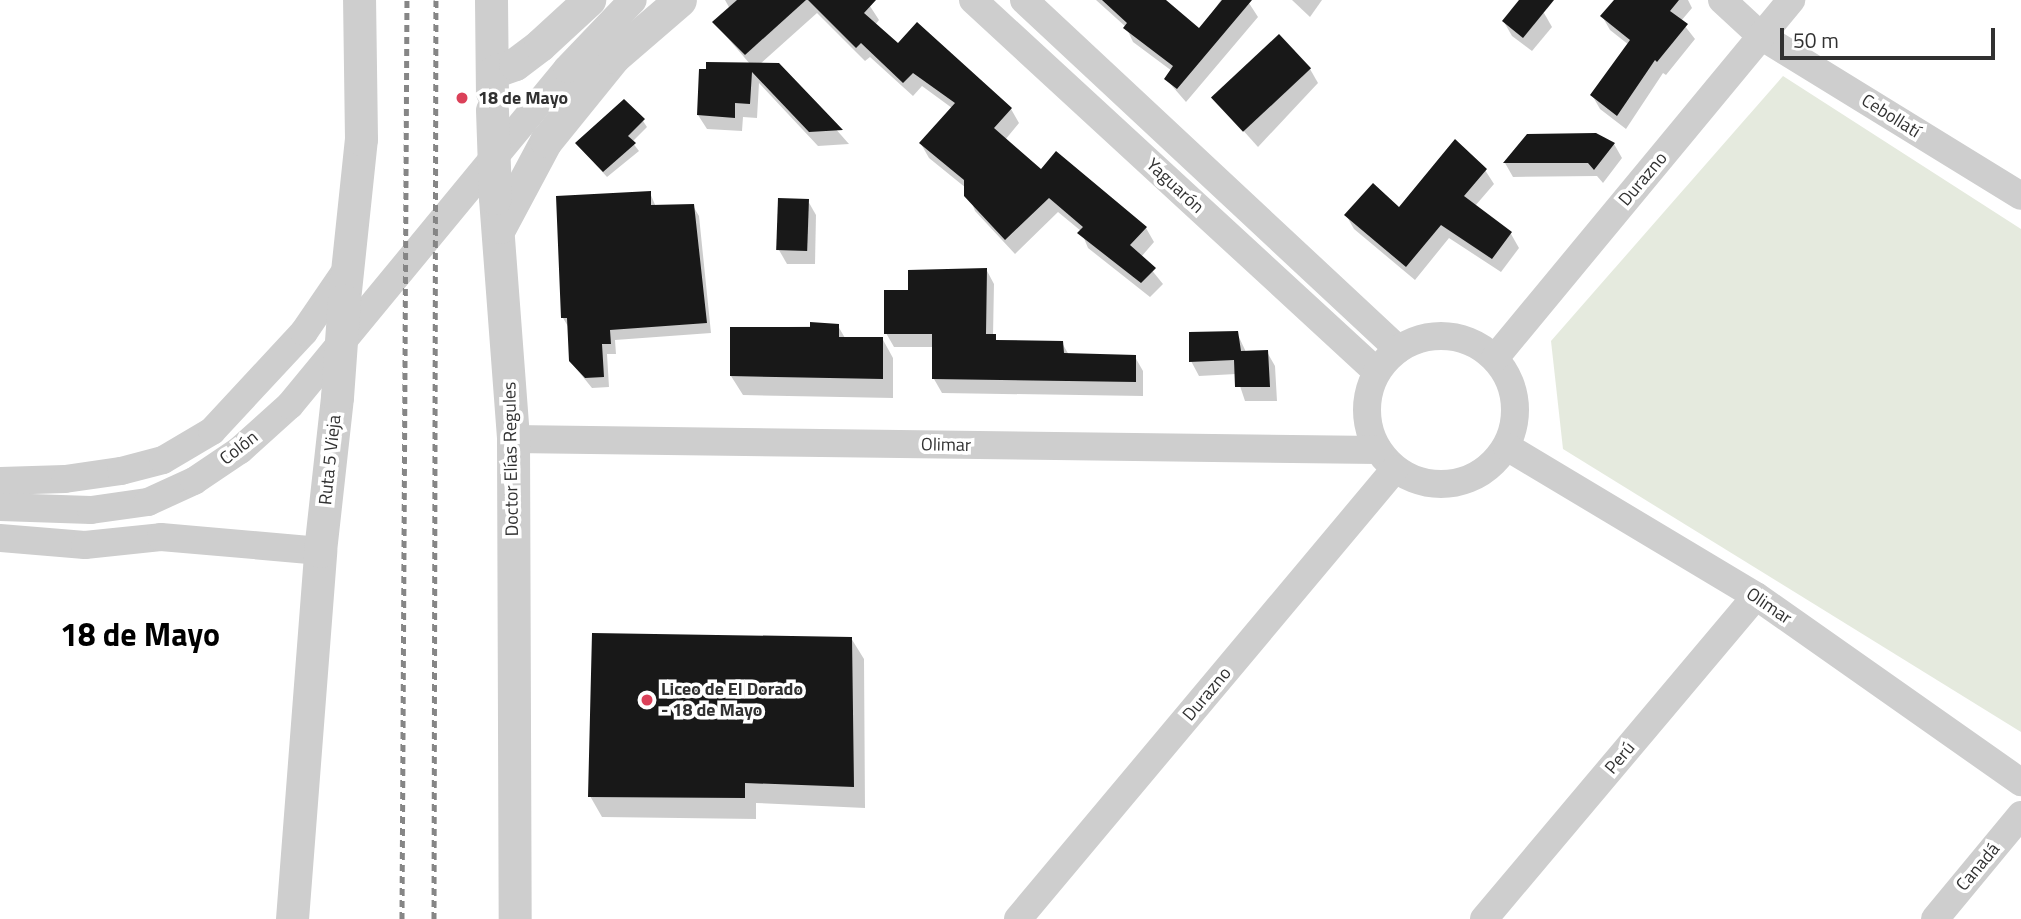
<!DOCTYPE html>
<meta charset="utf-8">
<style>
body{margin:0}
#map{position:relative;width:2021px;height:919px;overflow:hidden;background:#fff;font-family:"Titillium Web",sans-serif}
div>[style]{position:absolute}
.green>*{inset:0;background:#e5eade}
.shadow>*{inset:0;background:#0003}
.building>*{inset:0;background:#181818;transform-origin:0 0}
.minor>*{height:28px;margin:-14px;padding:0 14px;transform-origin:14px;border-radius:14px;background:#cecece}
.minor>.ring{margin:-14px;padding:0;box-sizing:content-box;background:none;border:28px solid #cecece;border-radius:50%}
.tertiary>*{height:33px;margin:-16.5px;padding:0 16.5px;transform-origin:16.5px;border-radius:16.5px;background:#cecece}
.rail>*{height:5px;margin-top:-2.5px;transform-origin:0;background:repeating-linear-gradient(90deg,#868686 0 7px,transparent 0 12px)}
.tertiary-bridge>*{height:33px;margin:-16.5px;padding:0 16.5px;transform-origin:16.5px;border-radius:16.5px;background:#cecece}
.dots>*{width:19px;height:19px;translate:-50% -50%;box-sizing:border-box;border:4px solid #fff;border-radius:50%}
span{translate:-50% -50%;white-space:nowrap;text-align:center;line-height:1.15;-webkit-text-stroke:7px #fff;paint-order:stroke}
.poi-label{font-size:18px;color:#313131;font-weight:700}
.left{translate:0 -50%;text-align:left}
.street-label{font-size:18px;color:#313131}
.town-label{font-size:32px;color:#000;font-weight:700}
.scale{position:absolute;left:1780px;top:28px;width:215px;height:32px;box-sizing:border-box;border:4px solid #313131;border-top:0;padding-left:9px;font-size:21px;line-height:24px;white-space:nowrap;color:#313131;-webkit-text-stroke:5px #fff;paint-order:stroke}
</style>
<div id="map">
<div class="green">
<div style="clip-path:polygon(1783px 76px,2021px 229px,2021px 732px,1563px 449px,1551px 341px)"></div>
</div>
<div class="shadow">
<div style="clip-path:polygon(725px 0,866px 0,879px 20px,875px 25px,899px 45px,1011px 109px,1019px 123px,1005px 140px,1041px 172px,1146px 228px,1154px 242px,1141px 257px,1163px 284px,1150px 297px,1088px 248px,1081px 231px,1058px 212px,1015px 254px,975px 211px,966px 188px,929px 158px,921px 144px,952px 108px,922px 86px,913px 96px,870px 57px,865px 61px,817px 13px,760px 64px,778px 64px,849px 144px,818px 146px,759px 83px,757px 118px,743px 117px,742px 131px,707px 129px,698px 115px,750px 64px,714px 22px,730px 9px)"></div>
<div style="clip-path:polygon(1096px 0,1163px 0,1200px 30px,1221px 0,1247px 0,1258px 17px,1186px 102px,1166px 79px,1172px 71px,1133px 42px,1126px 27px)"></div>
<div style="clip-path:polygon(1292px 0,1322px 0,1310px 17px)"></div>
<div style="clip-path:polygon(1616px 0,1688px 0,1692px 8px,1681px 21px,1695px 39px,1666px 75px,1663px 73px,1626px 129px,1600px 109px,1592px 95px,1629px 45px,1610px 30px,1602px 16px)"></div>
<div style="clip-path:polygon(1521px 1px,1544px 13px,1552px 27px,1532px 51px,1512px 36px,1504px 22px)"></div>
<div style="clip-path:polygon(1310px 69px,1318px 83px,1258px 147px,1215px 99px)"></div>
<div style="clip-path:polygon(643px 121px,647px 127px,632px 142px,639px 151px,607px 177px,577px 144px)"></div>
<div style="clip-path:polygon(1528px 136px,1614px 144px,1622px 158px,1603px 183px,1597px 176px,1513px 177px,1505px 163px)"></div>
<div style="clip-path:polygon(1485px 170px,1494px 184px,1475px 206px,1511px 234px,1519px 248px,1501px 272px,1449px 238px,1415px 280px,1354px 229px,1346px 215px,1399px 209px)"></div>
<div style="clip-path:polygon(650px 193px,656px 207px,693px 206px,699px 216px,711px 333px,615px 340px,616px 354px,607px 354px,609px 387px,592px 388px,570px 361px,569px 328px,563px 318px)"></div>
<div style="clip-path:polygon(808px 201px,816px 215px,815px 264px,787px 264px,779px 250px)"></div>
<div style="clip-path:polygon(986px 269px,994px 284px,993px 336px,998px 342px,1062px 343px,1069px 355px,1135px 357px,1143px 371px,1143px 396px,942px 393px,934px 379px,933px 347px,894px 347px,886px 333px,910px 292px)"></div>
<div style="clip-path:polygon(838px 326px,845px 338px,882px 338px,893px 358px,893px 398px,743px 395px,731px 376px,731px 328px)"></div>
<div style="clip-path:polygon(1237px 333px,1246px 352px,1267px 352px,1275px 366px,1277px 401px,1245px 401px,1236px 374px,1199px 376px,1191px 361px)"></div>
<div style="clip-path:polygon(851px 638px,864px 659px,865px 808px,756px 803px,756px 819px,602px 817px,590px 796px)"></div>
</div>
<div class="building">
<div style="clip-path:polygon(737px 0,806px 0,745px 55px,712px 22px)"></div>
<div style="clip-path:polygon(808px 0,876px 0,864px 13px,898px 43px,917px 22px,1012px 108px,994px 128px,1041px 169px,1056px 151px,1147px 227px,1130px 245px,1156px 268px,1141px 283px,1077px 233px,1083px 227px,1049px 198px,1005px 240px,964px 196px,964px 180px,919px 143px,955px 103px,913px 73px,903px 83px,861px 43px,856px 48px)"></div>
<div style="clip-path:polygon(1102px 0,1166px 0,1199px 28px,1222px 0,1252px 0,1177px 89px,1164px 79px,1173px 66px,1123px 28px,1127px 23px)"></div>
<div style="clip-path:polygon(1519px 0,1554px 0,1523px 38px,1502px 21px)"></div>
<div style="clip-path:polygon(1614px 0,1679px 0,1670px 11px,1688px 24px,1657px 62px,1655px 60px,1617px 116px,1590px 95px,1630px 40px,1600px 16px)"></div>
<div style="left:1279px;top:34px;width:47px;height:93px;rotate:47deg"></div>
<div style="clip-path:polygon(706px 62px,779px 63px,843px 130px,809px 132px,752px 72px,750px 104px,735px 103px,735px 118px,697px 115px,699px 69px,706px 69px)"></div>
<div style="clip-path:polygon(624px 99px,645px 119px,628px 136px,636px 143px,603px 172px,575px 143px)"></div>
<div style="clip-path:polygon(1596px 133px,1615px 143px,1594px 170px,1588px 163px,1503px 163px,1527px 134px)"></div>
<div style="clip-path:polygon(1455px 139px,1487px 169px,1464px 196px,1512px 232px,1492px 259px,1441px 225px,1406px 267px,1344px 215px,1373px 183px,1399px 207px)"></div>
<div style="clip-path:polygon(651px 191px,651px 205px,694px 204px,707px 323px,610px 330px,611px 344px,602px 344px,604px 377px,585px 378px,569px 361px,567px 318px,561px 318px,556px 196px)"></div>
<div style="left:778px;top:198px;width:31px;height:52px;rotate:2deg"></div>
<div style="clip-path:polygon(987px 268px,986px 334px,996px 334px,996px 340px,1063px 341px,1064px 353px,1136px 355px,1136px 382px,932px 379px,932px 334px,884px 334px,884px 290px,908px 290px,908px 270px)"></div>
<div style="clip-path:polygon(810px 322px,839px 324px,839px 337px,883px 337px,883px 379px,730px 376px,730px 327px,810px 327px)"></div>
<div style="clip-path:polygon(1238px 331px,1241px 351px,1268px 350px,1270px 387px,1235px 387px,1234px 360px,1189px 362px,1189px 332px)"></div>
<div style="clip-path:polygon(592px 633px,852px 637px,854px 787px,745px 783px,745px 798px,588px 797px)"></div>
</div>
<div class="minor">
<div style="left:973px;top:0;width:549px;rotate:42.64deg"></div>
<div style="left:1024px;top:0;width:512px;rotate:43.02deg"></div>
<div style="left:1722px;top:0;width:53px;rotate:42.7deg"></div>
<div style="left:1761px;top:36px;width:305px;rotate:31.6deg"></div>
<div class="ring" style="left:1367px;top:336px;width:120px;height:120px"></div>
<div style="left:1495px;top:358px;width:465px;rotate:-50.4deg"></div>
<div style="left:513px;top:439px;width:865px;rotate:0.73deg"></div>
<div style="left:1507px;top:447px;width:290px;rotate:30.9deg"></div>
<div style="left:1756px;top:596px;width:324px;rotate:35.1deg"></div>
<div style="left:0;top:481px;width:65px;rotate:-1.8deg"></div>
<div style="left:65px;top:479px;width:57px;rotate:-8.1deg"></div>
<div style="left:121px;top:471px;width:43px;rotate:-14.7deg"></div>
<div style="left:163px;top:460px;width:57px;rotate:-30.6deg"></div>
<div style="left:212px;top:431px;width:135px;rotate:-47.1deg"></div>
<div style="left:304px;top:332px;width:76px;rotate:-55.7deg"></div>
<div style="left:0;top:507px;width:91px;rotate:1.9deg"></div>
<div style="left:91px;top:510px;width:58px;rotate:-8deg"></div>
<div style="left:148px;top:502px;width:51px;rotate:-24.5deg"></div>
<div style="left:194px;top:481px;width:55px;rotate:-34deg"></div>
<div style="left:240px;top:450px;width:67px;rotate:-42deg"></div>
<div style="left:290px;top:405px;width:435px;rotate:-50.5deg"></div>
<div style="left:567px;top:69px;width:95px;rotate:-46.3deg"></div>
<div style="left:0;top:538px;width:85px;rotate:4.7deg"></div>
<div style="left:85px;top:545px;width:76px;rotate:-6deg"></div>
<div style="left:161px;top:537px;width:160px;rotate:5deg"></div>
<div style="left:1018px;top:919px;width:587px;rotate:-50.04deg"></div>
<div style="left:1484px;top:919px;width:422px;rotate:-49.9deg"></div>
<div style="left:1935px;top:919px;width:135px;rotate:-50.4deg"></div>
</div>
<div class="tertiary">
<div style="left:491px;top:0;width:92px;rotate:89.4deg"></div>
<div style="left:493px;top:72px;width:23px;rotate:-20deg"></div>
<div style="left:515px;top:64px;width:31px;rotate:-37deg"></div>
<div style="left:540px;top:45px;width:67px;rotate:-42.6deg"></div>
<div style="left:495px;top:198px;width:242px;rotate:85.7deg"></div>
<div style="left:513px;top:439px;width:480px;rotate:89.8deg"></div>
<div style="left:500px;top:227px;width:98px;rotate:-61.9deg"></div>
<div style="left:546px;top:141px;width:108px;rotate:-51deg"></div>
<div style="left:614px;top:57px;width:87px;rotate:-40.8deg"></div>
<div style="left:344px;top:300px;width:162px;rotate:-84deg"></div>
<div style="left:361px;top:139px;width:139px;rotate:-90.8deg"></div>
<div style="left:292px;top:919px;width:369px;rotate:-85.6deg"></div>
<div style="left:320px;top:551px;width:155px;rotate:-83.7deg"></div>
</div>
<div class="rail">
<div style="left:402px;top:919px;width:919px;rotate:-89.69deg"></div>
<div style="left:434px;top:919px;width:919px;rotate:-89.88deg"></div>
</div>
<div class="tertiary-bridge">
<div style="left:492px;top:110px;width:88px;rotate:88deg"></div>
<div style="left:337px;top:397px;width:97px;rotate:-85.9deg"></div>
</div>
<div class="dots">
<div style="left:462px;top:98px;background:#db4159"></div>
<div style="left:647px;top:700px;background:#db4159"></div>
</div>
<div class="poi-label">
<span class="left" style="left:478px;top:98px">18 de Mayo</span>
<span class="left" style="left:661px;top:700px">Liceo de El Dorado<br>- 18 de Mayo</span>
</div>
<div class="street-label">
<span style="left:1891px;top:116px;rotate:32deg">Cebollatí</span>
<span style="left:1643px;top:179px;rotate:-50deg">Durazno</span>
<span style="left:1175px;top:186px;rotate:43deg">Yaguarón</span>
<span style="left:946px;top:445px;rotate:1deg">Olimar</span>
<span style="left:239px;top:448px;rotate:-38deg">Colón</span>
<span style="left:511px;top:459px;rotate:-91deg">Doctor Elías Regules</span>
<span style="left:330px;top:460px;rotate:-84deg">Ruta 5 Vieja</span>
<span style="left:1769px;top:606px;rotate:34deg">Olimar</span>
<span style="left:1207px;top:694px;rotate:-50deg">Durazno</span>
<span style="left:1620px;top:758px;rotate:-50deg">Perú</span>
<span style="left:1978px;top:867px;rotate:-50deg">Canadá</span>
</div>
<div class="town-label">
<span style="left:140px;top:634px">18 de Mayo</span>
</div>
<div class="scale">50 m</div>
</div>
